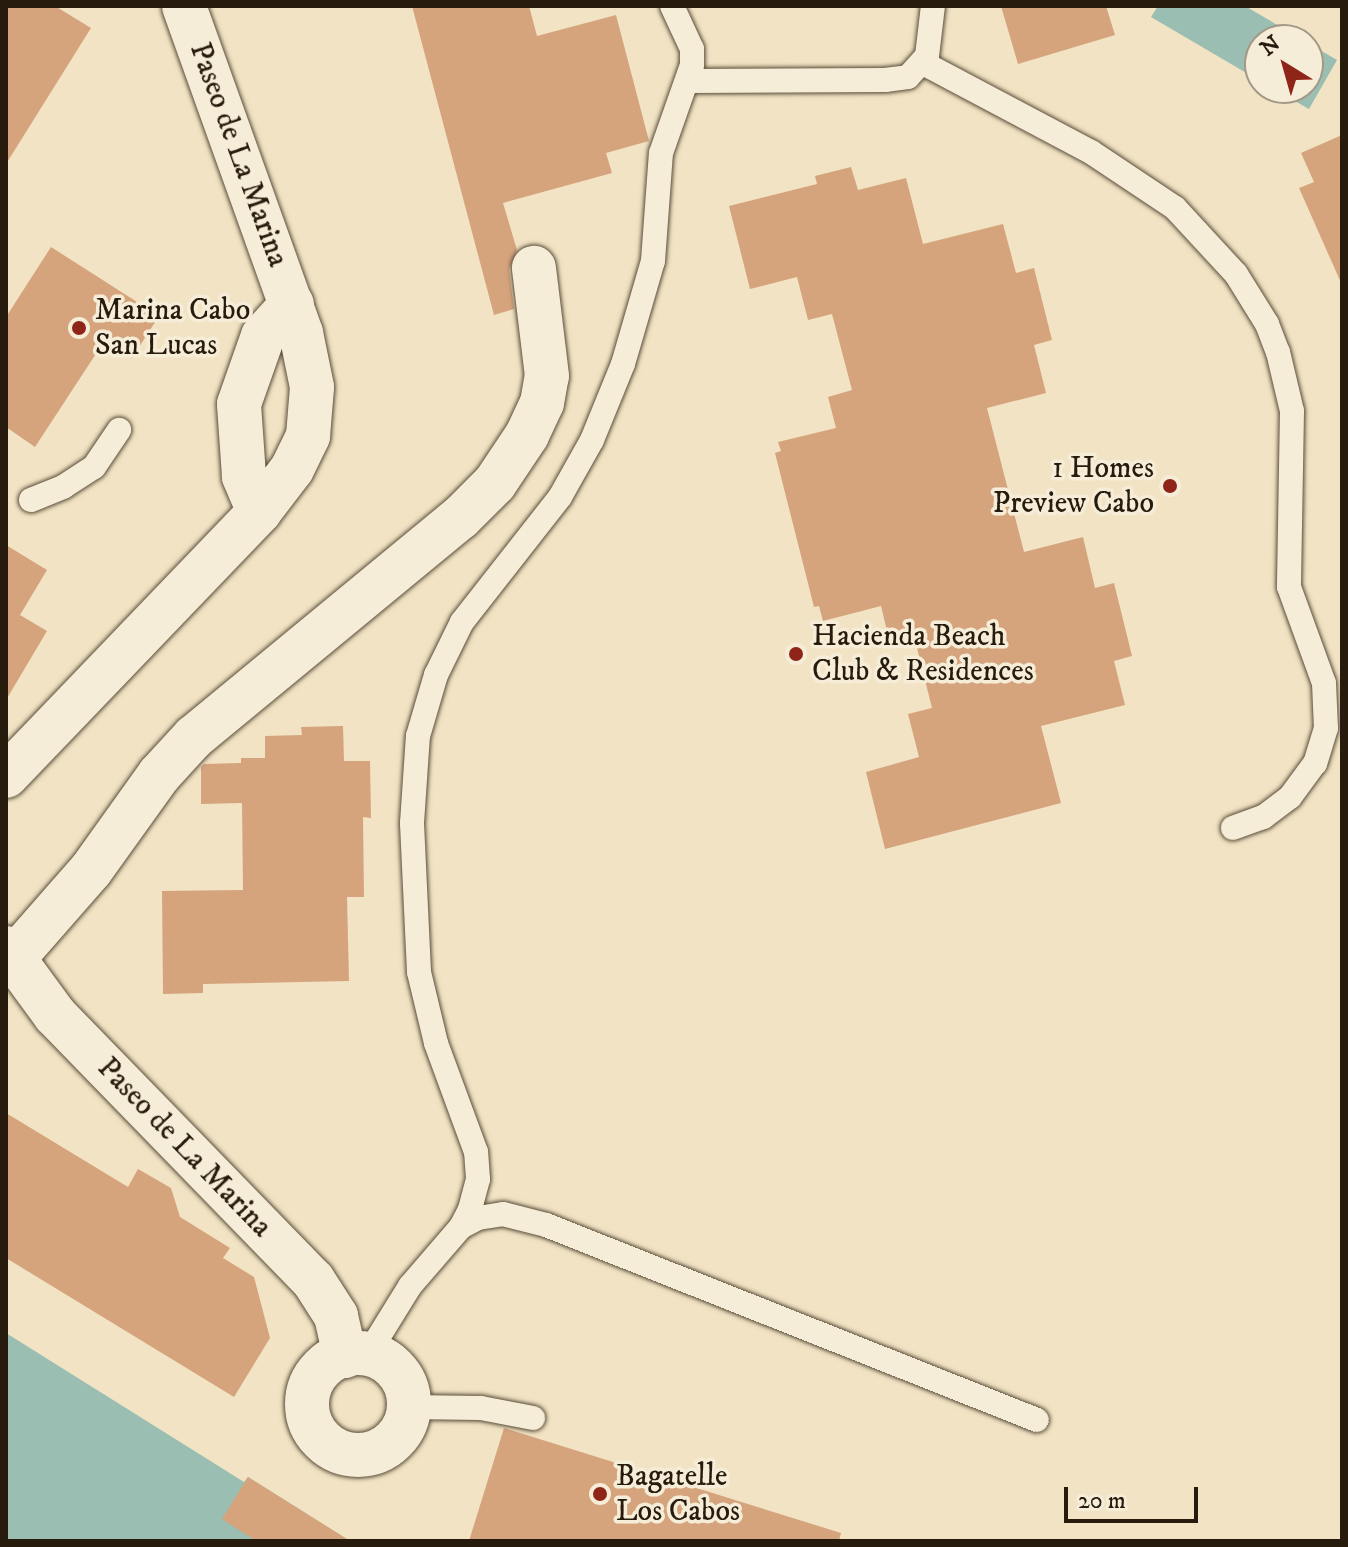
<!DOCTYPE html>
<style>
body{margin:0}
#map{position:relative;width:1348px;height:1547px;overflow:hidden;background:#f1e3c3;font-family:"IM FELL DW Pica",serif}
div>[style]{position:absolute}
.water>*{inset:0;background:#9bbeb2}
.building>*{inset:0;background:#d5a47d}
.roads{filter:drop-shadow(0 0 2px #5a4d3a) drop-shadow(0 0 2px #5a4d3a)}
.lane>*{height:24px;margin:-12px;padding:0 12px;transform-origin:12px;border-radius:12px;background:#f6edd8}
.street>*{height:44px;margin:-22px;padding:0 22px;transform-origin:22px;border-radius:22px;background:#f6edd8}
.street>.ring{margin:-22px;padding:0;box-sizing:content-box;background:none;border:44px solid #f6edd8;border-radius:50%}
.dots>*{width:22px;height:22px;translate:-50% -50%;box-sizing:border-box;border:4px solid #f6edd8;border-radius:50%}
span{translate:-50% -50%;white-space:nowrap;text-align:center;line-height:1.15;-webkit-text-stroke:7px #f6edd8;paint-order:stroke}
.street-label{font-size:30px;color:#271b0d}
.poi-label{font-size:30px;color:#271b0d}
.left{translate:0 -50%;text-align:left}
.right{translate:-100% -50%;text-align:right}
.frame{position:absolute;inset:0;border:8px solid #271b0d;pointer-events:none}
.north{position:absolute;left:1244px;top:24px;width:80px;height:80px;box-sizing:border-box;background:#f6edd8;border:2px solid #a39987;border-radius:50%;rotate:323deg;font-size:22px;font-weight:700;line-height:32px;text-align:center;color:#271b0d}
.north::after{content:'';display:block;margin:auto;width:28px;height:36px;background:#8f2418;clip-path:polygon(50% 0,100% 100%,50% 72%,0 100%)}
.scale{position:absolute;left:1064px;top:1487px;width:134px;height:36px;box-sizing:border-box;border:4px solid #271b0d;border-top:0;padding-left:10px;font-size:24px;line-height:28px;white-space:nowrap;color:#271b0d;-webkit-text-stroke:6px #f6edd8;paint-order:stroke}
</style>
<div id="map">
<div class="water">
<div style="clip-path:polygon(1158px 6px,1245px 6px,1303px 40px,1260px 40px,1260px 81px,1151px 17px)"></div>
<div style="clip-path:polygon(1308px 43px,1337px 60px,1309px 109px,1272px 88px,1308px 88px)"></div>
<div style="clip-path:polygon(6px 1333px,244px 1482px,248px 1477px,350px 1541px,6px 1541px)"></div>
</div>
<div class="building">
<div style="clip-path:polygon(6px 6px,55px 6px,91px 28px,6px 164px)"></div>
<div style="clip-path:polygon(412px 6px,529px 6px,537px 36px,616px 15px,649px 141px,606px 153px,612px 173px,503px 203px,517px 250px,509px 270px,514px 309px,494px 315px)"></div>
<div style="clip-path:polygon(1001px 6px,1106px 6px,1115px 35px,1018px 64px)"></div>
<div style="clip-path:polygon(1342px 135px,1342px 285px,1299px 188px,1314px 182px,1301px 153px)"></div>
<div style="clip-path:polygon(851px 167px,858px 190px,906px 178px,923px 244px,1003px 224px,1016px 273px,1034px 268px,1052px 340px,1034px 345px,1046px 393px,987px 408px,1024px 552px,1083px 537px,1095px 588px,1114px 583px,1132px 656px,1114px 661px,1125px 705px,1041px 726px,1061px 803px,885px 849px,866px 772px,919px 757px,908px 714px,932px 708px,912px 628px,888px 635px,881px 606px,823px 621px,819px 606px,814px 607px,775px 453px,781px 451px,778px 442px,836px 428px,828px 397px,852px 390px,832px 314px,808px 320px,797px 277px,750px 289px,729px 206px,817px 184px,815px 176px)"></div>
<div style="clip-path:polygon(51px 247px,159px 316px,132px 358px,105px 340px,35px 447px,6px 427px,6px 317px)"></div>
<div style="clip-path:polygon(6px 545px,47px 570px,20px 615px,47px 631px,6px 700px)"></div>
<div style="clip-path:polygon(343px 726px,344px 761px,370px 761px,371px 818px,363px 817px,364px 897px,347px 897px,349px 981px,203px 984px,203px 993px,163px 994px,162px 891px,243px 890px,242px 803px,201px 804px,201px 767px,204px 764px,241px 763px,241px 758px,265px 758px,265px 736px,302px 735px,301px 727px)"></div>
<div style="clip-path:polygon(6px 1113px,128px 1187px,138px 1169px,171px 1188px,180px 1217px,230px 1248px,223px 1258px,254px 1277px,270px 1338px,234px 1397px,6px 1258px)"></div>
<div style="clip-path:polygon(504px 1428px,841px 1533px,839px 1541px,469px 1541px)"></div>
<div style="clip-path:polygon(248px 1477px,350px 1541px,256px 1541px,222px 1519px)"></div>
</div>
<div class="roads">
<div class="lane">
<div style="left:923px;top:63px;width:190px;rotate:27.9deg"></div>
<div style="left:1091px;top:152px;width:101px;rotate:33.7deg"></div>
<div style="left:1175px;top:208px;width:90px;rotate:47.3deg"></div>
<div style="left:1236px;top:274px;width:59px;rotate:58.2deg"></div>
<div style="left:1267px;top:324px;width:30px;rotate:69deg"></div>
<div style="left:1278px;top:352px;width:61px;rotate:76.7deg"></div>
<div style="left:1292px;top:411px;width:176px;rotate:91deg"></div>
<div style="left:1289px;top:587px;width:102px;rotate:70deg"></div>
<div style="left:1324px;top:683px;width:45px;rotate:87.5deg"></div>
<div style="left:1326px;top:728px;width:37px;rotate:107deg"></div>
<div style="left:1315px;top:763px;width:42px;rotate:126.3deg"></div>
<div style="left:1290px;top:797px;width:34px;rotate:143deg"></div>
<div style="left:1263px;top:817px;width:32px;rotate:160deg"></div>
<div style="left:689px;top:81px;width:196px;rotate:-0.3deg"></div>
<div style="left:885px;top:80px;width:23px;rotate:-7deg"></div>
<div style="left:908px;top:77px;width:28px;rotate:-48deg"></div>
<div style="left:927px;top:56px;width:50px;rotate:-83.2deg"></div>
<div style="left:31px;top:500px;width:35px;rotate:-22deg"></div>
<div style="left:63px;top:487px;width:37px;rotate:-33deg"></div>
<div style="left:94px;top:467px;width:45px;rotate:-56deg"></div>
<div style="left:461px;top:1227px;width:19px;rotate:-28deg"></div>
<div style="left:478px;top:1218px;width:25px;rotate:-9deg"></div>
<div style="left:503px;top:1214px;width:44px;rotate:14.3deg"></div>
<div style="left:546px;top:1225px;width:528px;rotate:21.66deg"></div>
<div style="left:368px;top:1354px;width:80px;rotate:-58.3deg"></div>
<div style="left:410px;top:1286px;width:78px;rotate:-49.2deg"></div>
<div style="left:461px;top:1227px;width:20px;rotate:-63deg"></div>
<div style="left:470px;top:1209px;width:31px;rotate:-75deg"></div>
<div style="left:478px;top:1179px;width:27px;rotate:-94deg"></div>
<div style="left:476px;top:1152px;width:116px;rotate:-110.2deg"></div>
<div style="left:436px;top:1043px;width:73px;rotate:-103.5deg"></div>
<div style="left:419px;top:972px;width:149px;rotate:-92.7deg"></div>
<div style="left:412px;top:823px;width:87px;rotate:-86.1deg"></div>
<div style="left:418px;top:736px;width:64px;rotate:-73.6deg"></div>
<div style="left:436px;top:675px;width:59px;rotate:-63.9deg"></div>
<div style="left:462px;top:622px;width:159px;rotate:-51.9deg"></div>
<div style="left:560px;top:497px;width:65px;rotate:-60.7deg"></div>
<div style="left:592px;top:440px;width:82px;rotate:-67.8deg"></div>
<div style="left:623px;top:364px;width:107px;rotate:-73.8deg"></div>
<div style="left:653px;top:261px;width:108px;rotate:-85.8deg"></div>
<div style="left:661px;top:153px;width:93px;rotate:-70.6deg"></div>
<div style="left:692px;top:65px;width:16px;rotate:-90deg"></div>
<div style="left:692px;top:49px;width:47px;rotate:-114.9deg"></div>
<div style="left:409px;top:1407px;width:72px;rotate:0.8deg"></div>
<div style="left:481px;top:1408px;width:53px;rotate:10.9deg"></div>
</div>
<div class="street">
<div style="left:259px;top:512px;width:39px;rotate:-113deg"></div>
<div style="left:244px;top:476px;width:72px;rotate:-94deg"></div>
<div style="left:239px;top:404px;width:72px;rotate:-70.6deg"></div>
<div style="left:263px;top:336px;width:43px;rotate:-47.8deg"></div>
<div style="left:6px;top:776px;width:366px;rotate:-46.2deg"></div>
<div style="left:259px;top:512px;width:54px;rotate:-52.5deg"></div>
<div style="left:292px;top:469px;width:37px;rotate:-64deg"></div>
<div style="left:308px;top:436px;width:49px;rotate:-85.3deg"></div>
<div style="left:312px;top:387px;width:55px;rotate:-101.5deg"></div>
<div style="left:301px;top:333px;width:347px;rotate:-109.7deg"></div>
<div style="left:6px;top:948px;width:83px;rotate:53.8deg"></div>
<div style="left:55px;top:1015px;width:370px;rotate:45.8deg"></div>
<div style="left:313px;top:1280px;width:43px;rotate:57.4deg"></div>
<div style="left:336px;top:1316px;width:41px;rotate:77.3deg"></div>
<div style="left:13px;top:959px;width:118px;rotate:-48.8deg"></div>
<div style="left:91px;top:870px;width:117px;rotate:-54.4deg"></div>
<div style="left:159px;top:775px;width:52px;rotate:-47.4deg"></div>
<div style="left:194px;top:737px;width:345px;rotate:-39.5deg"></div>
<div style="left:460px;top:518px;width:49px;rotate:-45deg"></div>
<div style="left:495px;top:483px;width:58px;rotate:-56.3deg"></div>
<div style="left:527px;top:435px;width:35px;rotate:-65deg"></div>
<div style="left:542px;top:403px;width:27px;rotate:-80deg"></div>
<div style="left:547px;top:376px;width:109px;rotate:-96.9deg"></div>
<div class="ring" style="left:307px;top:1353px;width:58px;height:58px"></div>
</div>
</div>
<div class="dots">
<div style="left:79px;top:328px;background:#8f2418"></div>
<div style="left:1170px;top:486px;background:#8f2418"></div>
<div style="left:796px;top:654px;background:#8f2418"></div>
<div style="left:600px;top:1494px;background:#8f2418"></div>
</div>
<div class="street-label">
<span style="left:238px;top:155px;rotate:70deg">Paseo de La Marina</span>
<span style="left:184px;top:1148px;rotate:46deg">Paseo de La Marina</span>
</div>
<div class="poi-label">
<span class="left" style="left:95px;top:328px">Marina Cabo<br>San Lucas</span>
<span class="right" style="left:1154px;top:486px">1 Homes<br>Preview Cabo</span>
<span class="left" style="left:812px;top:654px">Hacienda Beach<br>Club &amp; Residences</span>
<span class="left" style="left:616px;top:1494px">Bagatelle<br>Los Cabos</span>
</div>
<div class="frame"></div>
<div class="north">N</div>
<div class="scale">20 m</div>
</div>
